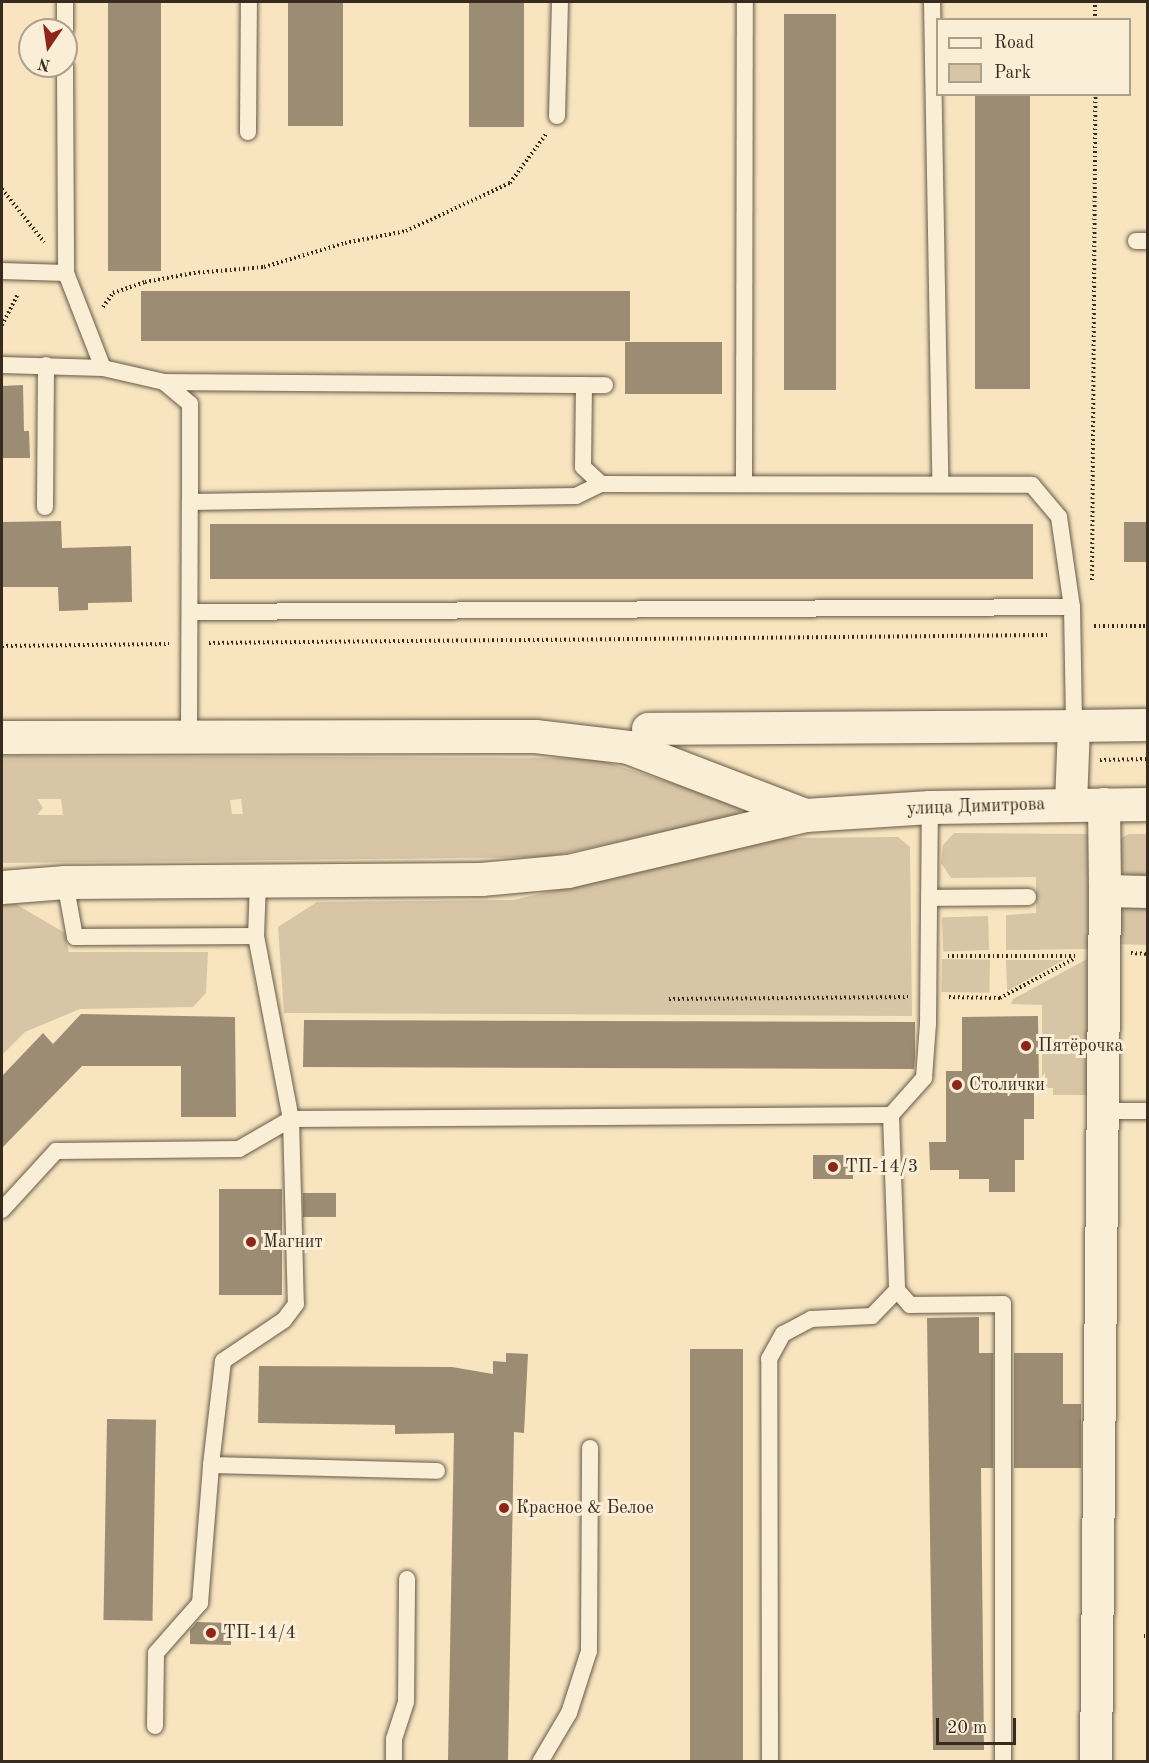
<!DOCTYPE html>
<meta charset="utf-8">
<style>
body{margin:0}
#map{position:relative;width:1149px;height:1763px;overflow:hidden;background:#f8e5c0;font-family:"Old Standard TT",serif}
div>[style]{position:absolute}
.green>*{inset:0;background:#d7c5a5;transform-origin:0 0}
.building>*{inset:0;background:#9b8c73;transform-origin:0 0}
.path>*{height:4px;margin-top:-2px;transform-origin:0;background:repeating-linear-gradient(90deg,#372b20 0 1.5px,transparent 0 4.5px)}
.roads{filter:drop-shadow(0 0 2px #675a48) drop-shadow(0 0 2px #675a48)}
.lane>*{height:16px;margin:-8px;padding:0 8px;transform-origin:8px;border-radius:8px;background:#faeed6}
.street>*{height:32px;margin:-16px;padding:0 16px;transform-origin:16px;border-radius:16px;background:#faeed6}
.secondary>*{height:33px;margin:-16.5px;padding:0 16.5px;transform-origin:16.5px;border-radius:16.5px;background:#faeed6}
.dots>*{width:16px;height:16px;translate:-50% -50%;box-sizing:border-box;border:3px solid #faeed6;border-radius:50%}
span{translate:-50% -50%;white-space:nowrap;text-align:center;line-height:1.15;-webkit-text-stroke:6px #faeed6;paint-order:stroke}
.street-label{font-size:18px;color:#372b20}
.poi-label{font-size:18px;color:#372b20}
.left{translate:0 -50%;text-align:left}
.frame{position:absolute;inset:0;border:3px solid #372b20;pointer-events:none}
.legend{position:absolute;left:936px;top:18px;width:195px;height:78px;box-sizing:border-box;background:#faeed6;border:2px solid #aca08d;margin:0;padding:8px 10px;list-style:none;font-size:18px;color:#372b20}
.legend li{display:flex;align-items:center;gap:12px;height:30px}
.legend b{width:30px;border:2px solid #aca08d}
.north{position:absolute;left:18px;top:18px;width:60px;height:60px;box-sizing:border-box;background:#faeed6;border:2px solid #aca08d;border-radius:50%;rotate:193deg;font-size:16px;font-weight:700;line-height:24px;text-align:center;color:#372b20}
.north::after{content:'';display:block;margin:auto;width:21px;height:27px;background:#8f2418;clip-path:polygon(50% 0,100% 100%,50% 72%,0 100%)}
.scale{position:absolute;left:936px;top:1718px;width:80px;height:27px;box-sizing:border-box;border:3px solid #372b20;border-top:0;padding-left:8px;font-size:18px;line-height:21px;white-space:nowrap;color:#372b20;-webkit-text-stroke:4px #faeed6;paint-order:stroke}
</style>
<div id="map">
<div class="green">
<div style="clip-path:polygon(evenodd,2px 756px,593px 758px,729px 801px,742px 809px,737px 816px,547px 857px,2px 863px,2px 756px,37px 799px,61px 799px,63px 815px,37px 815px,43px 808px,37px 799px,2px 756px,241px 799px,243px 814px,232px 814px,230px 800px,241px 799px)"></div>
<div style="clip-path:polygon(954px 833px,1088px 834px,1088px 949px,1006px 950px,1006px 915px,1036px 913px,1036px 877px,951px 878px,941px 863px,943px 845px)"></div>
<div style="clip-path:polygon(1129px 834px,1147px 834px,1147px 876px,1130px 876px,1115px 868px,1115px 841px)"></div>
<div style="clip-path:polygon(898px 837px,910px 847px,912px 1016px,284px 1013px,278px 927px,317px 902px,513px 900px,781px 838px)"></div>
<div style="clip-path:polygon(1147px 898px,1147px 945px,1113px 944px,1117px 906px)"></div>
<div style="clip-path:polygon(14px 903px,65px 933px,69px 952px,208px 952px,206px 993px,193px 1007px,80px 1009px,25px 1032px,2px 1055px,2px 905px)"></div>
<div style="left:988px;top:916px;width:34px;height:46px;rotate:88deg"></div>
<div style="left:942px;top:959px;width:48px;height:33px;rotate:1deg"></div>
<div style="clip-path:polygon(1087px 959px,1087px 1095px,1053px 1095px,1053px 1088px,1042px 1088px,1042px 1005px,1011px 1004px,1013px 999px)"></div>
<div style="clip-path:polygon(1006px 960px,1064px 960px,1007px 991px)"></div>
</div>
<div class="building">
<div style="left:108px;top:2px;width:53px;height:269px"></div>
<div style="left:288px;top:2px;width:55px;height:124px"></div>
<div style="left:469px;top:2px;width:55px;height:125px"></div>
<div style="left:784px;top:14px;width:52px;height:376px"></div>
<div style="left:975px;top:94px;width:55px;height:295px"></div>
<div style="left:141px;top:291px;width:489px;height:50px"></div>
<div style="left:625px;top:342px;width:97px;height:52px"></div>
<div style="clip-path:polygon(23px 385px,24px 431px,29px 431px,30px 458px,2px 458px,2px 386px)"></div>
<div style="clip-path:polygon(61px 521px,62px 548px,131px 546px,132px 602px,88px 603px,88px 610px,59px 611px,58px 587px,2px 587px,2px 522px)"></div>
<div style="left:1124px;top:522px;width:24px;height:40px"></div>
<div style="left:1033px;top:524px;width:55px;height:823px;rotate:90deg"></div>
<div style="clip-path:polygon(81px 1014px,235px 1017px,236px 1117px,181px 1117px,181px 1066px,82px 1066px,2px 1148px,2px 1076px,43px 1033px,53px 1044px)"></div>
<div style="clip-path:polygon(1038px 1016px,1039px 1086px,1034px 1086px,1034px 1119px,1024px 1119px,1024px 1160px,1015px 1160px,1015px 1192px,989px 1192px,989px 1179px,959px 1179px,959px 1170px,930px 1170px,929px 1142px,946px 1142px,946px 1071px,962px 1071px,962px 1017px)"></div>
<div style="clip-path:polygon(304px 1020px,915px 1022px,915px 1057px,914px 1069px,303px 1067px)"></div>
<div style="left:813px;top:1155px;width:40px;height:24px"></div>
<div style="left:219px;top:1189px;width:63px;height:106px"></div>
<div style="left:303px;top:1193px;width:33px;height:24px"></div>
<div style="clip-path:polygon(979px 1317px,979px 1353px,993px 1353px,993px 1468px,981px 1468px,984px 1750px,933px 1750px,927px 1318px)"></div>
<div style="left:690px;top:1349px;width:53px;height:412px"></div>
<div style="clip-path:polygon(506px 1353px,528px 1354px,524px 1433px,514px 1432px,508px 1761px,448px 1761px,454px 1433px,395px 1434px,395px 1425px,258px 1423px,259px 1366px,452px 1367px,493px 1374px,493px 1361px,506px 1362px)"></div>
<div style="clip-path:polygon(1014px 1353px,1063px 1353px,1063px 1404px,1081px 1404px,1081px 1468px,1014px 1468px)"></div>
<div style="left:107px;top:1419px;width:49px;height:201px;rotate:1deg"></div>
<div style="clip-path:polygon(197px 1622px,231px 1623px,231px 1645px,190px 1644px,190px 1630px)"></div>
</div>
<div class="path">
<div style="left:1095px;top:20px;width:18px;rotate:-90deg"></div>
<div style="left:2px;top:189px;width:68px;rotate:51.6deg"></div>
<div style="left:103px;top:307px;width:17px;rotate:-54deg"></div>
<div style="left:113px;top:293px;width:34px;rotate:-19deg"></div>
<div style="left:145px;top:282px;width:50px;rotate:-10.4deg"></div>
<div style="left:194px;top:273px;width:70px;rotate:-4.9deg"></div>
<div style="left:264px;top:267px;width:84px;rotate:-16.5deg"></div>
<div style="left:345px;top:243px;width:62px;rotate:-11.1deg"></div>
<div style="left:406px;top:231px;width:115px;rotate:-24.8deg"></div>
<div style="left:510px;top:183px;width:61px;rotate:-53.7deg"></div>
<div style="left:2px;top:325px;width:35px;rotate:-63deg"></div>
<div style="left:1092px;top:580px;width:486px;rotate:-89.6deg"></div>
<div style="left:1094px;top:626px;width:54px"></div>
<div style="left:209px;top:643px;width:841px;rotate:-0.55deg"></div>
<div style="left:2px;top:646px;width:167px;rotate:-0.7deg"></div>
<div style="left:1100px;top:760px;width:48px;rotate:-1.2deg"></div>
<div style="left:1131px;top:953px;width:17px;rotate:3deg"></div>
<div style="left:948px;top:956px;width:128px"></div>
<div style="left:949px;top:997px;width:51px;rotate:1.1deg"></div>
<div style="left:1000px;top:998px;width:85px;rotate:-28.1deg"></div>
<div style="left:669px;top:999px;width:239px;rotate:-0.5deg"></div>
<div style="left:1144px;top:1636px;width:4px"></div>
</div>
<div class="roads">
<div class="lane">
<div style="left:65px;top:2px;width:28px;rotate:90deg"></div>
<div style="left:932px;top:2px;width:481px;rotate:89deg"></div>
<div style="left:65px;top:66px;width:207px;rotate:89.7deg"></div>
<div style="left:66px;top:273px;width:102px;rotate:68.7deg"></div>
<div style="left:557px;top:116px;width:114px;rotate:-88.5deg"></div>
<div style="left:248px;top:132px;width:130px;rotate:-89.6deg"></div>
<div style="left:1136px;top:241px;width:12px"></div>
<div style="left:2px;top:271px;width:64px;rotate:1.8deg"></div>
<div style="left:2px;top:365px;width:101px;rotate:1.7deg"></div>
<div style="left:103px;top:368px;width:63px;rotate:12.9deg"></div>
<div style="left:164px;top:382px;width:34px;rotate:40deg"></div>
<div style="left:190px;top:404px;width:98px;rotate:90deg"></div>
<div style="left:190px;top:502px;width:386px;rotate:-0.9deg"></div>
<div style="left:576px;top:496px;width:28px;rotate:-26deg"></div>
<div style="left:601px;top:484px;width:431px;rotate:0.1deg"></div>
<div style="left:1032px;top:485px;width:42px;rotate:49.8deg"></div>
<div style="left:1059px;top:517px;width:91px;rotate:81.8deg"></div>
<div style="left:1072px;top:607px;width:119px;rotate:89deg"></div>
<div style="left:164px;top:382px;width:441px;rotate:0.4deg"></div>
<div style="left:584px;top:385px;width:82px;rotate:90.7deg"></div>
<div style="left:583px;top:467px;width:25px;rotate:43deg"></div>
<div style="left:744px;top:484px;width:482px;rotate:-89.9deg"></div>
<div style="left:45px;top:507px;width:142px;rotate:-89.6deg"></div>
<div style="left:190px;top:612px;width:882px;rotate:-0.32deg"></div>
<div style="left:189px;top:735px;width:233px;rotate:-89.8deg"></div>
<div style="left:65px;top:882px;width:56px;rotate:79.7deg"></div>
<div style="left:75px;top:937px;width:181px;rotate:-0.3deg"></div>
<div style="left:258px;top:882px;width:54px;rotate:92.1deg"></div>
<div style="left:256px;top:936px;width:186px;rotate:79.2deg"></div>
<div style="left:291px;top:1119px;width:600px;rotate:-0.38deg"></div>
<div style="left:891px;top:1115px;width:50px;rotate:-48.3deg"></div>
<div style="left:924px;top:1078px;width:54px;rotate:-85.8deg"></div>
<div style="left:928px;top:1024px;width:217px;rotate:-89.5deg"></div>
<div style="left:929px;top:898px;width:99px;rotate:-0.6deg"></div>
<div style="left:1102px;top:1111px;width:46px"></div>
<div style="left:891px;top:1115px;width:175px;rotate:88deg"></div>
<div style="left:897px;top:1290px;width:20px;rotate:49deg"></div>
<div style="left:910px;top:1305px;width:93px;rotate:-0.6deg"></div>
<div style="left:1003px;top:1304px;width:458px;rotate:90deg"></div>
<div style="left:2px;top:1210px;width:80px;rotate:-47.5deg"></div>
<div style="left:56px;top:1151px;width:183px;rotate:-0.6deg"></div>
<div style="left:239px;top:1149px;width:60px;rotate:-30deg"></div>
<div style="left:291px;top:1119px;width:185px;rotate:88.5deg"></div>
<div style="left:296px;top:1304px;width:20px;rotate:127deg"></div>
<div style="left:284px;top:1320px;width:73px;rotate:146.1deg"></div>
<div style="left:223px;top:1361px;width:105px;rotate:96.6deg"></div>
<div style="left:211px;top:1465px;width:226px;rotate:1.5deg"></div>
<div style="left:155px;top:1726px;width:73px;rotate:-89.2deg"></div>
<div style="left:156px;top:1653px;width:67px;rotate:-48.7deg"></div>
<div style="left:200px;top:1603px;width:138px;rotate:-85.4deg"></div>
<div style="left:394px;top:1762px;width:23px;rotate:-90deg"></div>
<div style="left:394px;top:1739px;width:39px;rotate:-72deg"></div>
<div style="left:406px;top:1702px;width:123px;rotate:-89.5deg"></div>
<div style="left:540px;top:1762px;width:57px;rotate:-59.4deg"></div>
<div style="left:569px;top:1713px;width:65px;rotate:-72.1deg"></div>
<div style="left:589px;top:1651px;width:203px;rotate:-89.7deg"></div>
<div style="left:770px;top:1762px;width:403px;rotate:-90.1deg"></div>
<div style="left:769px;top:1359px;width:29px;rotate:-61deg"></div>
<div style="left:783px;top:1334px;width:32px;rotate:-28deg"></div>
<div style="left:811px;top:1319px;width:61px;rotate:-2.8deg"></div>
<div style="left:872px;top:1316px;width:36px;rotate:-46deg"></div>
</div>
<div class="street">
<div style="left:648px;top:729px;width:426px;rotate:-0.4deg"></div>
<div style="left:1071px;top:804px;width:78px;rotate:-87.8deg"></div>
<div style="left:1074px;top:726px;width:74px;rotate:-0.8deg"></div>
<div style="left:1104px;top:804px;width:87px;rotate:89.3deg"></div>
<div style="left:1105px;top:891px;width:43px;rotate:1.3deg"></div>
<div style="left:1096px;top:1762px;width:871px;rotate:-89.41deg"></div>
</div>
<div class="secondary">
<div style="left:2px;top:737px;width:533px;rotate:-0.11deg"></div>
<div style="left:535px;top:736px;width:94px;rotate:6.7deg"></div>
<div style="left:628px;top:747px;width:190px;rotate:21deg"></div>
<div style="left:2px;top:887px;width:63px;rotate:-4.5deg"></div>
<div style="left:65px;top:882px;width:416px;rotate:-0.4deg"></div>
<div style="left:481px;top:879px;width:87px;rotate:-5.3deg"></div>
<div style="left:568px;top:871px;width:244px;rotate:-13.3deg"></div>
<div style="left:805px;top:815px;width:125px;rotate:-3.7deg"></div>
<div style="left:930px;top:807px;width:218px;rotate:-0.8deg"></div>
</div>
</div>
<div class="dots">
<div style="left:1026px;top:1046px;background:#8f2418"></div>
<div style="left:957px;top:1085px;background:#8f2418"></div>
<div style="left:833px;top:1167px;background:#8f2418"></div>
<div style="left:251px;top:1242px;background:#8f2418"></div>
<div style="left:504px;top:1508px;background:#8f2418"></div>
<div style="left:211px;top:1633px;background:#8f2418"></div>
</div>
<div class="street-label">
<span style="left:976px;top:807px;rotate:-2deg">улица Димитрова</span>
</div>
<div class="poi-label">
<span class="left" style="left:1038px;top:1046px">Пятёрочка</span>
<span class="left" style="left:969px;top:1085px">Столички</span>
<span class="left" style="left:845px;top:1167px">ТП-14/3</span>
<span class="left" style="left:263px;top:1242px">Магнит</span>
<span class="left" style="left:516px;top:1508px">Красное &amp; Белое</span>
<span class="left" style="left:223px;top:1633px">ТП-14/4</span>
</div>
<div class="frame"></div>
<ul class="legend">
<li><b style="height:8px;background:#faeed6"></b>Road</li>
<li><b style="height:16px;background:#d7c5a5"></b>Park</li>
</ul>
<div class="north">N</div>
<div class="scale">20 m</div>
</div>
